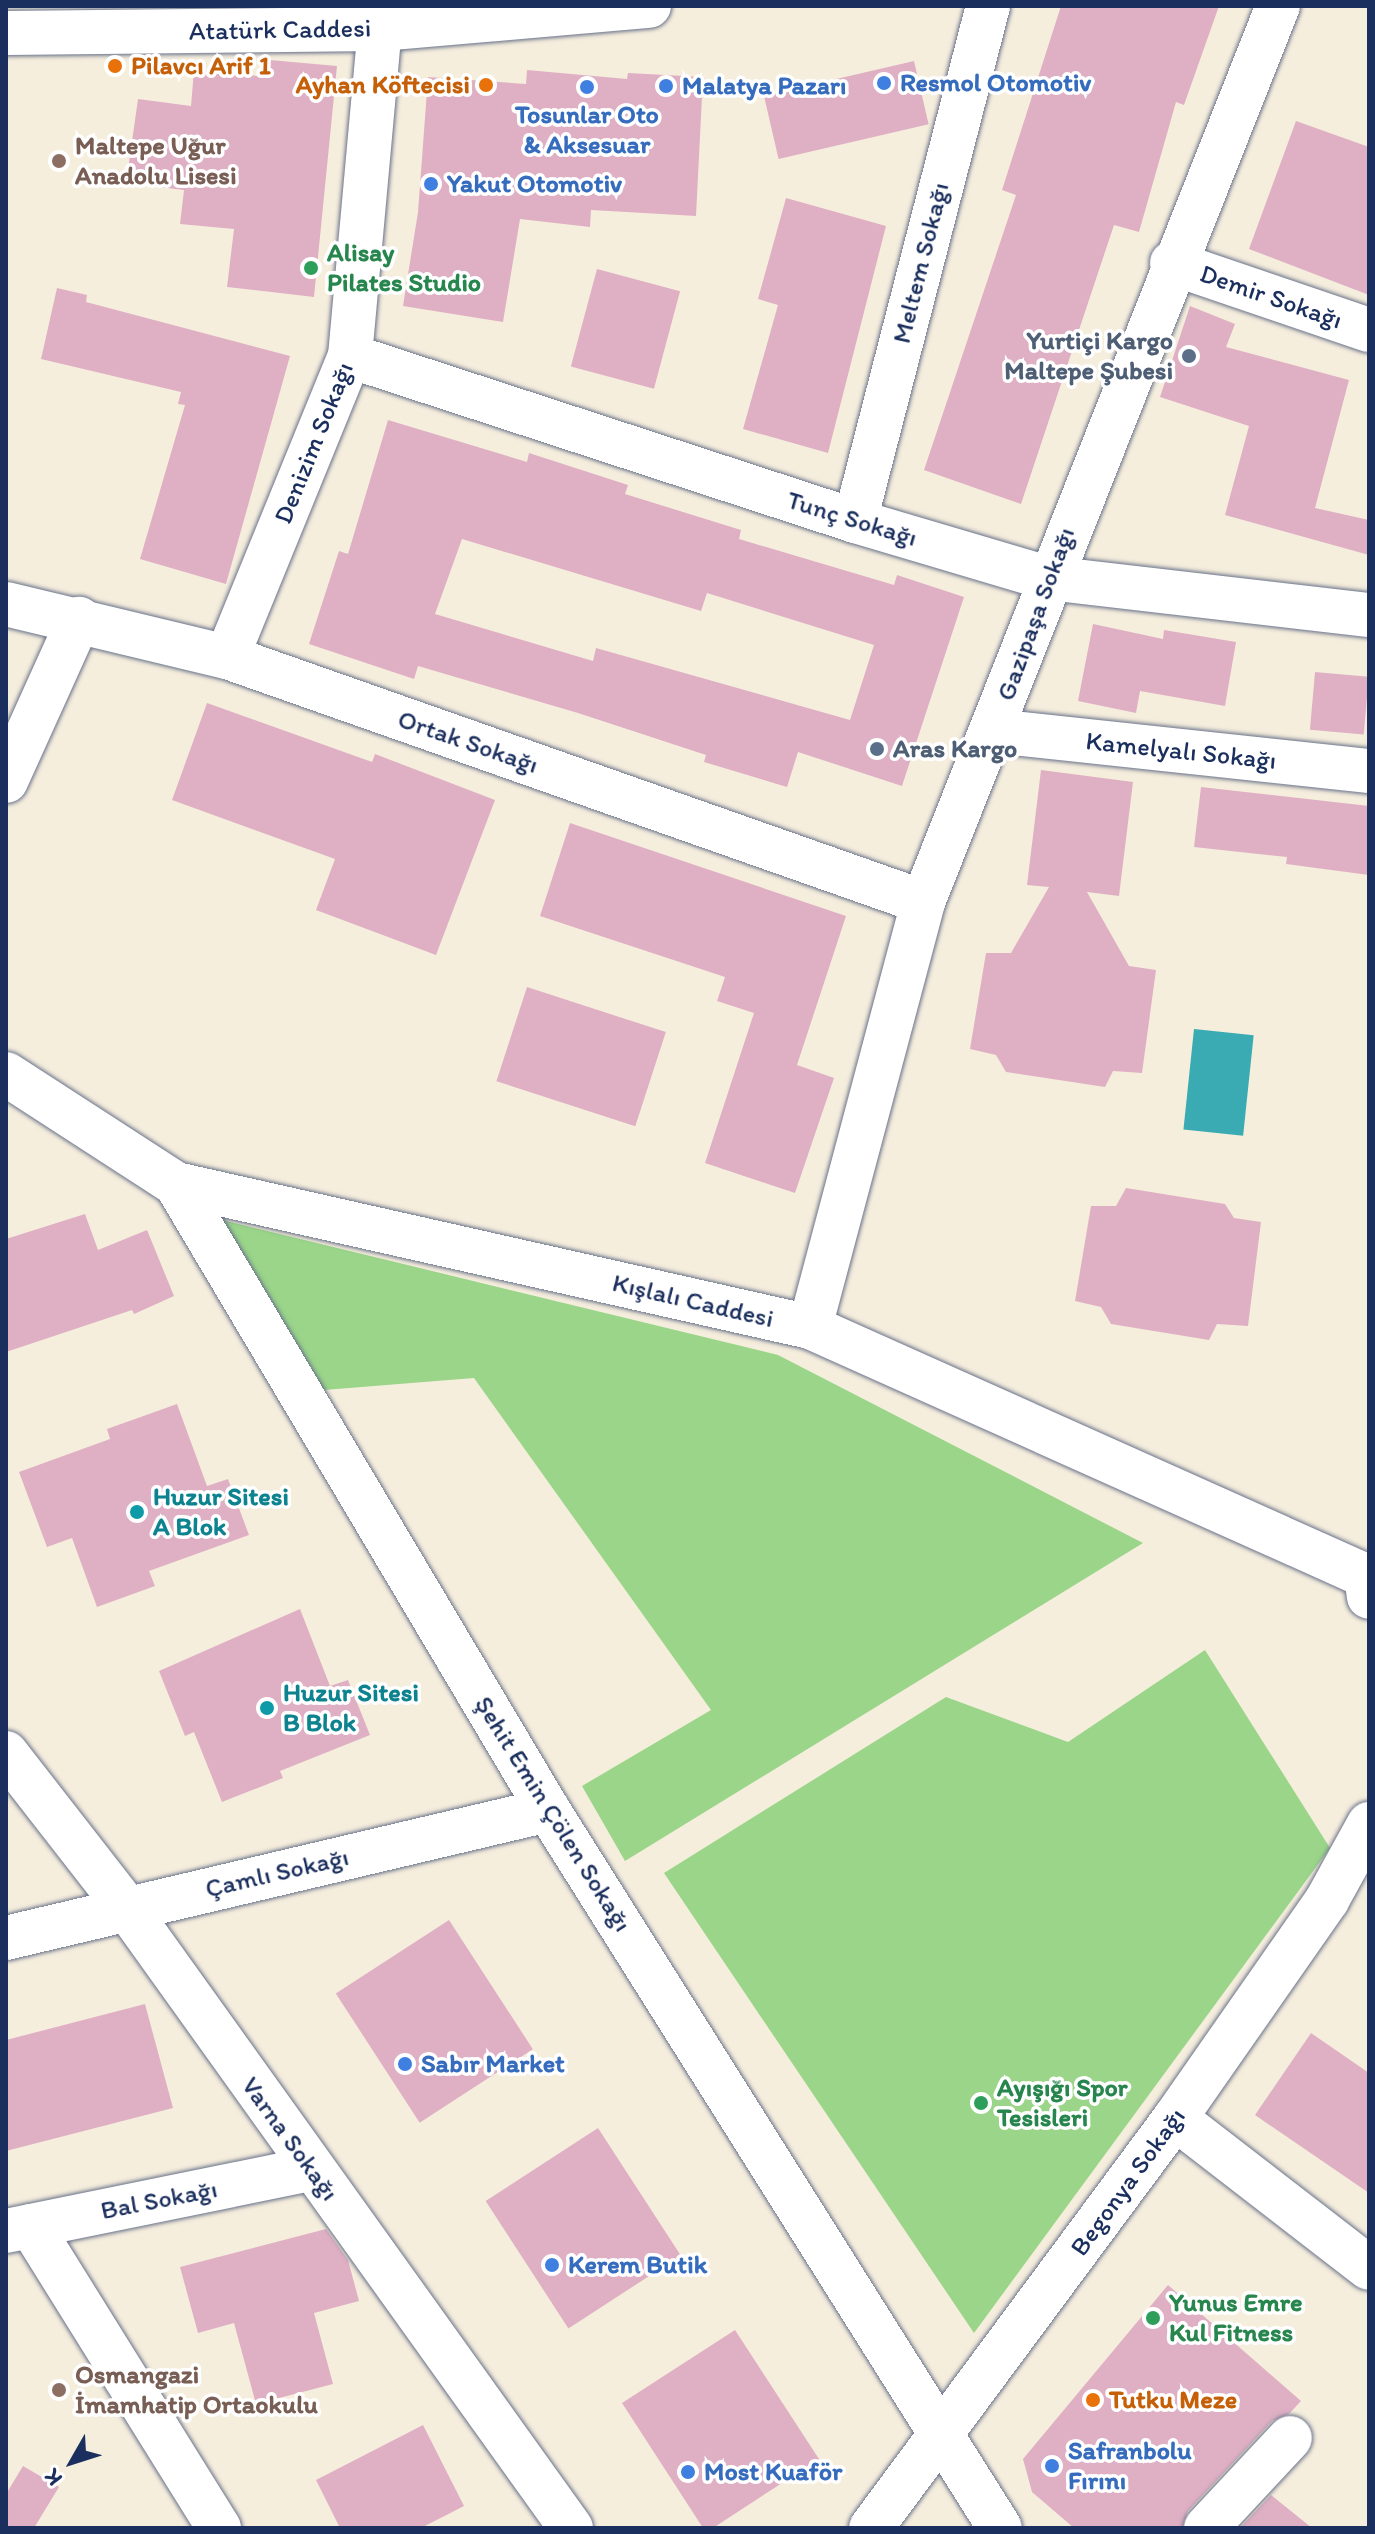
<!DOCTYPE html>
<meta charset="utf-8">
<style>
body{margin:0}
#map{position:relative;width:1375px;height:2534px;overflow:hidden;background:#f6eedd;font-family:Itim,sans-serif}
div>[style]{position:absolute}
.green>*{inset:0;background:#9ad589}
.water>*{inset:0;background:#3aabb3;transform-origin:0 0}
.building>*{inset:0;background:#dfb0c4;transform-origin:0 0}
.roads{filter:drop-shadow(0 0 2px #68728a) drop-shadow(0 0 2px #68728a)}
.minor>*{height:44px;margin:-22px;padding:0 22px;transform-origin:22px;border-radius:22px;background:#fff}
.major>*{height:44px;margin:-22px;padding:0 22px;transform-origin:22px;border-radius:22px;background:#fff}
.dots>*{width:22px;height:22px;translate:-50% -50%;box-sizing:border-box;border:4px solid #fff;border-radius:50%}
span{translate:-50% -50%;white-space:nowrap;text-align:center;line-height:1.15;-webkit-text-stroke:7px #fff;paint-order:stroke}
.street-label{font-size:26px;color:#1b2f5e}
.food-label{font-size:26px;color:#c56008;font-weight:700}
.left{translate:0 -50%;text-align:left}
.right{translate:-100% -50%;text-align:right}
.shop-label{font-size:26px;color:#366cbe;font-weight:700}
.education-label{font-size:26px;color:#785e54;font-weight:700}
.leisure-label{font-size:26px;color:#27864d;font-weight:700}
.service-label{font-size:26px;color:#4e5e75;font-weight:700}
.culture-label{font-size:26px;color:#0d838f;font-weight:700}
.frame{position:absolute;inset:0;border:8px solid #1b2f5e;pointer-events:none}
.north{position:absolute;left:32px;top:2422px;width:80px;height:80px;-webkit-text-stroke:6px #fff;paint-order:stroke;rotate:231deg;font-size:22px;font-weight:700;line-height:32px;text-align:center;color:#1b2f5e}
.north::after{content:'';display:block;margin:auto;width:28px;height:36px;background:#1b2f5e;clip-path:polygon(50% 0,100% 100%,50% 72%,0 100%)}
</style>
<div id="map">
<div class="green">
<div style="clip-path:polygon(214px 1218px,778px 1355px,1143px 1543px,625px 1861px,582px 1786px,711px 1710px,474px 1378px,324px 1390px)"></div>
<div style="clip-path:polygon(1205px 1650px,1330px 1848px,974px 2333px,664px 1873px,946px 1697px,1068px 1742px)"></div>
</div>
<div class="water">
<div style="left:1194px;top:1029px;width:60px;height:101px;rotate:6deg"></div>
</div>
<div class="building">
<div style="clip-path:polygon(1061px 6px,1219px 6px,1184px 105px,1176px 102px,1139px 232px,1114px 225px,1021px 504px,924px 470px,1016px 195px,1002px 190px)"></div>
<div style="clip-path:polygon(270px 60px,337px 66px,314px 297px,227px 287px,234px 229px,180px 224px,184px 190px,126px 183px,138px 99px,191px 106px,194px 70px,268px 77px)"></div>
<div style="left:914px;top:61px;width:65px;height:154px;rotate:77deg"></div>
<div style="clip-path:polygon(527px 70px,627px 79px,628px 73px,703px 77px,696px 216px,591px 210px,590px 227px,520px 219px,503px 322px,403px 306px,418px 212px,428px 77px,526px 84px)"></div>
<div style="clip-path:polygon(1296px 121px,1369px 147px,1369px 295px,1249px 249px)"></div>
<div style="clip-path:polygon(786px 198px,886px 226px,828px 453px,743px 429px,778px 305px,758px 299px)"></div>
<div style="left:597px;top:269px;width:86px;height:101px;rotate:15deg"></div>
<div style="clip-path:polygon(57px 288px,87px 295px,86px 302px,290px 356px,226px 584px,140px 559px,185px 405px,178px 404px,181px 392px,41px 359px)"></div>
<div style="clip-path:polygon(1190px 306px,1235px 324px,1226px 347px,1349px 380px,1315px 508px,1369px 520px,1369px 555px,1225px 515px,1249px 426px,1160px 397px)"></div>
<div style="clip-path:polygon(evenodd,388px 420px,527px 462px,529px 453px,628px 485px,625px 494px,741px 530px,739px 539px,894px 585px,897px 575px,964px 597px,902px 786px,798px 752px,787px 787px,704px 762px,706px 755px,578px 713px,418px 666px,414px 679px,309px 644px,339px 551px,348px 554px,388px 420px,462px 539px,701px 611px,707px 593px,874px 645px,850px 720px,596px 648px,593px 661px,435px 614px,462px 539px)"></div>
<div style="clip-path:polygon(1093px 624px,1163px 639px,1164px 630px,1236px 642px,1225px 706px,1140px 691px,1136px 713px,1078px 701px)"></div>
<div style="left:1315px;top:672px;width:54px;height:58px;rotate:5deg"></div>
<div style="clip-path:polygon(207px 703px,372px 762px,375px 754px,495px 800px,436px 955px,316px 910px,335px 859px,172px 800px)"></div>
<div style="clip-path:polygon(1041px 770px,1133px 782px,1119px 896px,1087px 892px,1129px 966px,1156px 970px,1142px 1073px,1113px 1071px,1105px 1087px,1006px 1072px,996px 1055px,970px 1049px,986px 953px,1011px 953px,1049px 887px,1027px 885px)"></div>
<div style="clip-path:polygon(1201px 787px,1369px 806px,1369px 875px,1286px 864px,1287px 857px,1194px 847px)"></div>
<div style="clip-path:polygon(570px 823px,846px 916px,797px 1065px,834px 1078px,795px 1193px,705px 1163px,754px 1013px,717px 1001px,725px 977px,540px 916px)"></div>
<div style="left:527px;top:987px;width:146px;height:99px;rotate:18deg"></div>
<div style="clip-path:polygon(1126px 1188px,1225px 1204px,1234px 1218px,1261px 1222px,1248px 1326px,1217px 1324px,1209px 1340px,1111px 1324px,1101px 1307px,1075px 1301px,1091px 1206px,1116px 1206px)"></div>
<div style="clip-path:polygon(85px 1214px,98px 1250px,147px 1230px,174px 1296px,134px 1314px,132px 1310px,6px 1352px,6px 1239px)"></div>
<div style="clip-path:polygon(177px 1404px,207px 1486px,228px 1479px,249px 1535px,149px 1571px,155px 1586px,97px 1607px,72px 1538px,47px 1547px,19px 1472px,110px 1439px,107px 1429px)"></div>
<div style="clip-path:polygon(300px 1609px,330px 1686px,348px 1680px,370px 1735px,280px 1771px,283px 1778px,222px 1802px,194px 1732px,185px 1736px,159px 1671px)"></div>
<div style="left:449px;top:1920px;width:154px;height:135px;rotate:57deg"></div>
<div style="clip-path:polygon(145px 2004px,173px 2108px,6px 2151px,6px 2040px)"></div>
<div style="clip-path:polygon(1311px 2033px,1369px 2073px,1369px 2193px,1255px 2115px)"></div>
<div style="left:598px;top:2128px;width:152px;height:134px;rotate:57deg"></div>
<div style="clip-path:polygon(326px 2229px,348px 2260px,359px 2301px,314px 2313px,333px 2384px,256px 2404px,234px 2323px,198px 2333px,180px 2267px)"></div>
<div style="clip-path:polygon(1168px 2285px,1301px 2401px,1289px 2414px,1272px 2421px,1188px 2511px,1182px 2528px,1074px 2528px,1032px 2492px,1023px 2459px)"></div>
<div style="clip-path:polygon(735px 2330px,819px 2459px,713px 2528px,703px 2528px,622px 2403px)"></div>
<div style="clip-path:polygon(423px 2425px,464px 2506px,421px 2528px,340px 2528px,316px 2480px)"></div>
<div style="clip-path:polygon(23px 2466px,59px 2487px,34px 2528px,6px 2528px,6px 2494px)"></div>
<div style="clip-path:polygon(1271px 2495px,1312px 2528px,1240px 2528px)"></div>
</div>
<div class="roads">
<div class="minor">
<div style="left:1172px;top:263px;width:208px;rotate:18.8deg"></div>
<div style="left:350px;top:356px;width:531px;rotate:18.09deg"></div>
<div style="left:855px;top:521px;width:201px;rotate:16.5deg"></div>
<div style="left:1048px;top:578px;width:323px;rotate:6.6deg"></div>
<div style="left:855px;top:521px;width:532px;rotate:-75.52deg"></div>
<div style="left:6px;top:604px;width:227px;rotate:13.5deg"></div>
<div style="left:227px;top:657px;width:738px;rotate:19.39deg"></div>
<div style="left:227px;top:657px;width:325px;rotate:-67.8deg"></div>
<div style="left:350px;top:356px;width:328px;rotate:-84.8deg"></div>
<div style="left:994px;top:731px;width:377px;rotate:6.1deg"></div>
<div style="left:6px;top:781px;width:178px;rotate:-65.7deg"></div>
<div style="left:6px;top:1074px;width:202px;rotate:32.9deg"></div>
<div style="left:176px;top:1184px;width:650px;rotate:12.71deg"></div>
<div style="left:810px;top:1327px;width:609px;rotate:24.12deg"></div>
<div style="left:1366px;top:1576px;width:21px;rotate:82deg"></div>
<div style="left:176px;top:1184px;width:728px;rotate:59.28deg"></div>
<div style="left:548px;top:1810px;width:848px;rotate:57.81deg"></div>
<div style="left:810px;top:1327px;width:440px;rotate:-75.1deg"></div>
<div style="left:923px;top:902px;width:964px;rotate:-68.39deg"></div>
<div style="left:6px;top:1753px;width:195px;rotate:52.1deg"></div>
<div style="left:126px;top:1907px;width:764px;rotate:54.38deg"></div>
<div style="left:6px;top:1938px;width:557px;rotate:-13.29deg"></div>
<div style="left:1175px;top:2118px;width:245px;rotate:37.7deg"></div>
<div style="left:31px;top:2226px;width:356px;rotate:58.1deg"></div>
<div style="left:6px;top:2231px;width:312px;rotate:-11.5deg"></div>
<div style="left:871px;top:2528px;width:510px;rotate:-53.44deg"></div>
<div style="left:1175px;top:2118px;width:266px;rotate:-55.1deg"></div>
<div style="left:1327px;top:1900px;width:87px;rotate:-61.1deg"></div>
<div style="left:1206px;top:2528px;width:123px;rotate:-47deg"></div>
</div>
<div class="major">
<div style="left:6px;top:33px;width:374px;rotate:-0.6deg"></div>
<div style="left:380px;top:29px;width:270px;rotate:-4.9deg"></div>
<div style="left:1366px;top:1576px;width:3px;rotate:18deg"></div>
</div>
</div>
<div class="dots">
<div style="left:115px;top:66px;background:#e8710a"></div>
<div style="left:884px;top:83px;background:#3f7fe0"></div>
<div style="left:486px;top:85px;background:#e8710a"></div>
<div style="left:666px;top:86px;background:#3f7fe0"></div>
<div style="left:587px;top:87px;background:#3f7fe0"></div>
<div style="left:59px;top:161px;background:#8d6e63"></div>
<div style="left:431px;top:184px;background:#3f7fe0"></div>
<div style="left:311px;top:268px;background:#2e9e5b"></div>
<div style="left:1189px;top:356px;background:#5c6f8a"></div>
<div style="left:877px;top:749px;background:#5c6f8a"></div>
<div style="left:137px;top:1512px;background:#0f9aa8"></div>
<div style="left:267px;top:1708px;background:#0f9aa8"></div>
<div style="left:405px;top:2064px;background:#3f7fe0"></div>
<div style="left:981px;top:2103px;background:#2e9e5b"></div>
<div style="left:552px;top:2265px;background:#3f7fe0"></div>
<div style="left:1153px;top:2318px;background:#2e9e5b"></div>
<div style="left:59px;top:2390px;background:#8d6e63"></div>
<div style="left:1093px;top:2400px;background:#e8710a"></div>
<div style="left:1052px;top:2466px;background:#3f7fe0"></div>
<div style="left:688px;top:2472px;background:#3f7fe0"></div>
</div>
<div class="street-label">
<span style="left:280px;top:30px;rotate:-1deg">Atatürk Caddesi</span>
<span style="left:921px;top:263px;rotate:-76deg">Meltem Sokağı</span>
<span style="left:1271px;top:297px;rotate:19deg">Demir Sokağı</span>
<span style="left:314px;top:443px;rotate:-68deg">Denizim Sokağı</span>
<span style="left:852px;top:519px;rotate:17deg">Tunç Sokağı</span>
<span style="left:1036px;top:614px;rotate:-70deg">Gazipaşa Sokağı</span>
<span style="left:468px;top:742px;rotate:19deg">Ortak Sokağı</span>
<span style="left:1181px;top:751px;rotate:6deg">Kamelyalı Sokağı</span>
<span style="left:693px;top:1301px;rotate:13deg">Kışlalı Caddesi</span>
<span style="left:553px;top:1814px;rotate:58deg">Şehit Emin Çölen Sokağı</span>
<span style="left:277px;top:1873px;rotate:-13deg">Çamlı Sokağı</span>
<span style="left:290px;top:2139px;rotate:54deg">Varna Sokağı</span>
<span style="left:1128px;top:2182px;rotate:-54deg">Begonya Sokağı</span>
<span style="left:159px;top:2200px;rotate:-11deg">Bal Sokağı</span>
</div>
<div class="food-label">
<span class="left" style="left:131px;top:66px">Pilavcı Arif 1</span>
<span class="right" style="left:470px;top:85px">Ayhan Köftecisi</span>
<span class="left" style="left:1109px;top:2400px">Tutku Meze</span>
</div>
<div class="shop-label">
<span class="left" style="left:900px;top:83px">Resmol Otomotiv</span>
<span class="left" style="left:682px;top:86px">Malatya Pazarı</span>
<span style="left:587px;top:130px">Tosunlar Oto<br>&amp; Aksesuar</span>
<span class="left" style="left:447px;top:184px">Yakut Otomotiv</span>
<span class="left" style="left:421px;top:2064px">Sabır Market</span>
<span class="left" style="left:568px;top:2265px">Kerem Butik</span>
<span class="left" style="left:1068px;top:2466px">Safranbolu<br>Fırını</span>
<span class="left" style="left:704px;top:2472px">Most Kuaför</span>
</div>
<div class="education-label">
<span class="left" style="left:75px;top:161px">Maltepe Uğur<br>Anadolu Lisesi</span>
<span class="left" style="left:75px;top:2390px">Osmangazi<br>İmamhatip Ortaokulu</span>
</div>
<div class="leisure-label">
<span class="left" style="left:327px;top:268px">Alisay<br>Pilates Studio</span>
<span class="left" style="left:997px;top:2103px">Ayışığı Spor<br>Tesisleri</span>
<span class="left" style="left:1169px;top:2318px">Yunus Emre<br>Kul Fitness</span>
</div>
<div class="service-label">
<span class="right" style="left:1173px;top:356px">Yurtiçi Kargo<br>Maltepe Şubesi</span>
<span class="left" style="left:893px;top:749px">Aras Kargo</span>
</div>
<div class="culture-label">
<span class="left" style="left:153px;top:1512px">Huzur Sitesi<br>A Blok</span>
<span class="left" style="left:283px;top:1708px">Huzur Sitesi<br>B Blok</span>
</div>
<div class="frame"></div>
<div class="north">K</div>
</div>
